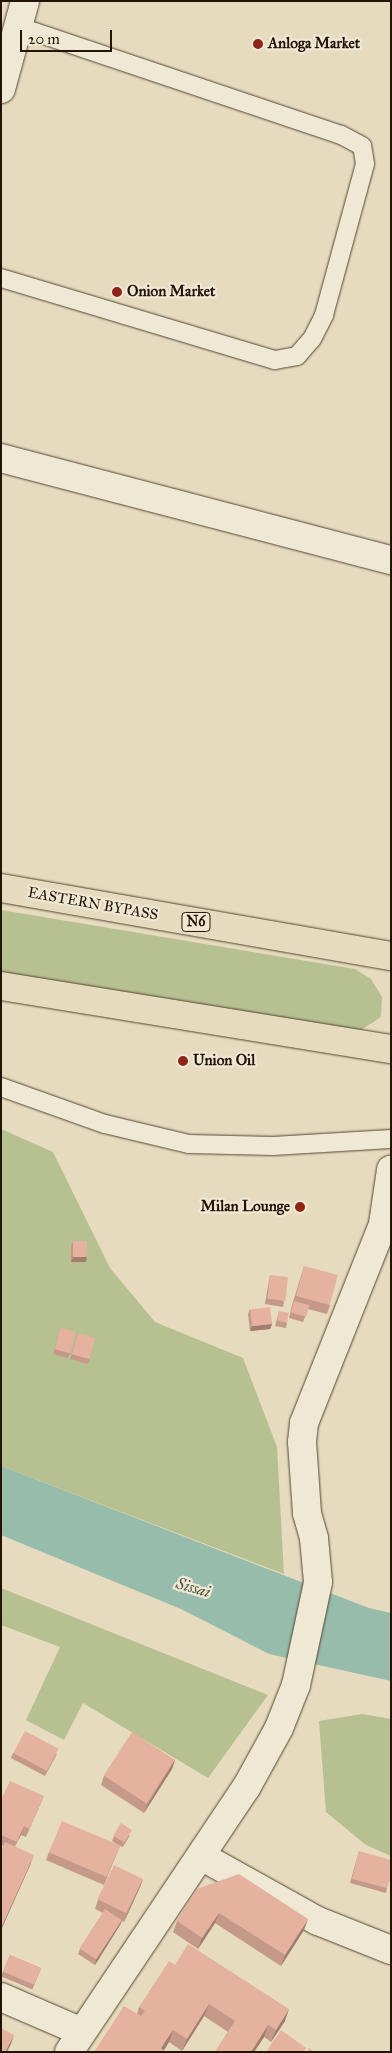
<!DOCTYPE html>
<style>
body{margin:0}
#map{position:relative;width:392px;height:2053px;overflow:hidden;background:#e6dbbe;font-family:"IM FELL Great Primer",serif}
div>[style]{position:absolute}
.green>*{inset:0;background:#b7c090}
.water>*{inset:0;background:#97bcab}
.roads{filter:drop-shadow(0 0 1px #544532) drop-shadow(0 0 1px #544532)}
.lane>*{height:18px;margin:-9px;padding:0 9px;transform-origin:9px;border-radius:9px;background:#efe8d5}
.street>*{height:28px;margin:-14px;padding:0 14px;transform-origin:14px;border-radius:14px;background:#efe8d5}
.highway>*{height:28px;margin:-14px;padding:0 14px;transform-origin:14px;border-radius:14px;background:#e6dbbe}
.wall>*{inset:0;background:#c49989;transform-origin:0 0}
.shaded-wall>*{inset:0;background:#a07d6f}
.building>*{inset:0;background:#e4b29f;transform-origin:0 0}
.dots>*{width:14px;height:14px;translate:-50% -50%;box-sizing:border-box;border:2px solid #efe8d5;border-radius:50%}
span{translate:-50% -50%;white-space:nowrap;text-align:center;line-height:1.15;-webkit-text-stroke:4.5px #efe8d5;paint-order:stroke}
.shield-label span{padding:1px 4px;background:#efe8d5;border:1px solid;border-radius:4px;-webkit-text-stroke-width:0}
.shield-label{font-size:14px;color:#231304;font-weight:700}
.poi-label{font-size:15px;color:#231304;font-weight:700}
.left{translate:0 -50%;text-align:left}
.right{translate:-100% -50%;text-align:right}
.street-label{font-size:15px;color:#231304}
.water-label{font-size:16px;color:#4c4e3e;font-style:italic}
.frame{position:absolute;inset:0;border:2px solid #231304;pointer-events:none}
.scale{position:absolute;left:20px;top:30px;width:92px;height:22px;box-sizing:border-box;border:2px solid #231304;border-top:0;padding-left:6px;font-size:15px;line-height:18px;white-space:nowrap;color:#231304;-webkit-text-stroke:4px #efe8d5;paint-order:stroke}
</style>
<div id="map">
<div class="green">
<div style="clip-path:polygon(1px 910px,355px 969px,371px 979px,382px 997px,381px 1017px,358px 1032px,1px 974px)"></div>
<div style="clip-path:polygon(1px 1129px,53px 1152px,110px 1268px,155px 1322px,243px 1358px,277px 1447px,284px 1574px,1px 1466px)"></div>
<div style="clip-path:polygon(1px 1588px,268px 1695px,208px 1778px,83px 1703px,64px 1740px,26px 1720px,60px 1647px,1px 1625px)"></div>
<div style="clip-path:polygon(362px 1714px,391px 1719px,391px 1856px,366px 1845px,326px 1812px,319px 1721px)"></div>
</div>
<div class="water">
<div style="clip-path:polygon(1px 1466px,369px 1608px,391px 1613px,391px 1681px,269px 1654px,181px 1609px,1px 1535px)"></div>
</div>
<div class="roads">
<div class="lane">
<div style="left:1px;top:278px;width:286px;rotate:16.7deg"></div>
<div style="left:275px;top:360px;width:22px;rotate:-10deg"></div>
<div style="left:297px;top:356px;width:23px;rotate:-49deg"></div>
<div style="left:312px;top:339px;width:27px;rotate:-63deg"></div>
<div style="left:324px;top:315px;width:156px;rotate:-74.8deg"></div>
<div style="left:365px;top:164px;width:18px;rotate:-99deg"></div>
<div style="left:362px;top:146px;width:24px;rotate:-152deg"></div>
<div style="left:341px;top:135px;width:341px;rotate:-161.4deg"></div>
<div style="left:1px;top:1087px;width:110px;rotate:19.6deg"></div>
<div style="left:105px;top:1124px;width:86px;rotate:13.4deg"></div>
<div style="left:189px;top:1144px;width:84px;rotate:1.4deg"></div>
<div style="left:273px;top:1146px;width:118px;rotate:-3.4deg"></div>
</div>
<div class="street">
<div style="left:1px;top:89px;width:91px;rotate:-74.7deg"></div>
<div style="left:1px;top:458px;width:403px;rotate:14.7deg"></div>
<div style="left:201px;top:1856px;width:134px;rotate:29.1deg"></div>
<div style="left:318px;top:1921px;width:79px;rotate:21.7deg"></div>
<div style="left:1px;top:1997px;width:88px;rotate:23.4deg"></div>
<div style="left:69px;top:2052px;width:318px;rotate:-56.2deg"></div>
<div style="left:246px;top:1788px;width:68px;rotate:-61.2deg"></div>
<div style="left:279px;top:1728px;width:46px;rotate:-68.4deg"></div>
<div style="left:296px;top:1685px;width:105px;rotate:-77.9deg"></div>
<div style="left:318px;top:1582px;width:44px;rotate:-95.2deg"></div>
<div style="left:314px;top:1538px;width:26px;rotate:-106deg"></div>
<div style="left:307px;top:1513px;width:71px;rotate:-94deg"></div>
<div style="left:302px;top:1442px;width:19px;rotate:-84deg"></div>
<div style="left:304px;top:1423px;width:214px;rotate:-68.3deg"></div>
<div style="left:383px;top:1224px;width:55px;rotate:-81.6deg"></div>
</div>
<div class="highway">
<div style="left:1px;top:888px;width:396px;rotate:9.9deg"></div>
<div style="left:1px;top:986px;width:395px;rotate:9.2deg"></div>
</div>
</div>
<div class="wall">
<div style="clip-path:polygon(73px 1241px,86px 1262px,71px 1262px,71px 1246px)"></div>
<div style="clip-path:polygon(304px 1266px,330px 1305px,327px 1314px,308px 1309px,303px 1322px,289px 1318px,292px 1305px)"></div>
<div style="clip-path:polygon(270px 1275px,284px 1302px,283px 1307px,265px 1304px,269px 1280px)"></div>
<div style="clip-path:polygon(250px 1309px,272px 1324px,270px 1329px,250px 1331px,248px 1314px)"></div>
<div style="clip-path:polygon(279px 1311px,287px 1323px,286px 1328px,275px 1326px)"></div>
<div style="clip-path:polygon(60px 1328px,70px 1353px,68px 1358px,53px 1354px)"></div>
<div style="clip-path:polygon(78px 1333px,90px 1359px,88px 1364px,70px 1359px)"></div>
<div style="clip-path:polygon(13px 1753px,57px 1754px,45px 1776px,11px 1758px)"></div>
<div style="clip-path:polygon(175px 1760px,172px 1769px,144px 1813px,101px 1785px,104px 1776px)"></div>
<div style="clip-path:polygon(44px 1796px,26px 1837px,21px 1835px,15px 1846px,31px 1863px,1px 1930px,1px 1851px,4px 1846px,1px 1845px,1px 1800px)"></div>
<div style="clip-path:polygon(130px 1835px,123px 1847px,120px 1846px,104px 1885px,46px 1860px,49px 1852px,120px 1846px,112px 1841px,114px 1836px)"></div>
<div style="clip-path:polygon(359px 1851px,387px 1888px,386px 1893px,350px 1883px)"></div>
<div style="clip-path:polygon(143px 1879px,140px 1887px,124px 1922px,122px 1921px,120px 1925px,95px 1965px,78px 1954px,80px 1949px,103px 1913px,95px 1909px,98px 1900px)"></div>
<div style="clip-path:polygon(197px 1889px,304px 1930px,281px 1966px,215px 1923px,198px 1949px,173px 1932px,177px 1921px)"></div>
<div style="left:10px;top:1955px;width:34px;height:23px;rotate:23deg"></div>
<div style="clip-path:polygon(175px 1965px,285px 2021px,271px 2042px,264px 2037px,254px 2052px,215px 2052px,228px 2032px,204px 2016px,182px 2051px,169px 2042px,94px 2052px,137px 2014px,139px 2007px)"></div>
</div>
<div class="shaded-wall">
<div style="clip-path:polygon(73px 1257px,87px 1257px,86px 1262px,71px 1262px)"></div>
<div style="clip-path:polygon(272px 1324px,270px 1329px,250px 1331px,252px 1326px)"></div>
<div style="clip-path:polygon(175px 1760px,172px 1769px,144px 1813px,148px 1804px)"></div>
<div style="clip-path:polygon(24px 1826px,21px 1835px,13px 1850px,17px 1842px)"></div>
<div style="clip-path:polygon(34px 1855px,31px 1863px,1px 1930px,1px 1928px)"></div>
<div style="clip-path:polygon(143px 1879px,140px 1887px,124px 1922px,127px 1914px)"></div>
<div style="clip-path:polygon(219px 1913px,215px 1923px,198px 1949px,202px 1938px)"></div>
<div style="clip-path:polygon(308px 1919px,304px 1930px,281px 1966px,285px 1955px)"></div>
<div style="clip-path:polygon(122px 1920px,120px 1925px,95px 1965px,96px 1960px)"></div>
<div style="clip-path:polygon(209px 2004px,204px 2016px,182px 2051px,187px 2039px)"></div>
<div style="clip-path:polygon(289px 2009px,285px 2021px,271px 2042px,276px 2030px)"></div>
<div style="clip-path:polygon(268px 2025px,264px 2037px,254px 2052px,251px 2052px)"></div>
<div style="clip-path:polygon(173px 2030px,169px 2042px,163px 2052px,161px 2048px)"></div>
<div style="clip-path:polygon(14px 2035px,11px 2044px,7px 2052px,5px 2052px)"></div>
</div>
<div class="building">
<div style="left:73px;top:1241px;width:14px;height:16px"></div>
<div style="left:304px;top:1266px;width:35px;height:31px;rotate:15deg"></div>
<div style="left:270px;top:1275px;width:18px;height:24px;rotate:6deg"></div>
<div style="left:294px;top:1301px;width:16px;height:12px;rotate:15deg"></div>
<div style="left:270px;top:1307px;width:17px;height:20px;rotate:83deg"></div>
<div style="left:279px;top:1311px;width:10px;height:10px;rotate:11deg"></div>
<div style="left:60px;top:1328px;width:16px;height:22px;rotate:14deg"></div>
<div style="left:78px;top:1333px;width:18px;height:22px;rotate:16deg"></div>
<div style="left:25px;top:1731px;width:38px;height:25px;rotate:28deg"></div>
<div style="left:132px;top:1732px;width:51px;height:52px;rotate:33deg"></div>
<div style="clip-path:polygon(10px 1781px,44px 1796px,29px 1829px,24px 1826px,17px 1842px,1px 1835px,1px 1800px)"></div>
<div style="left:62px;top:1821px;width:63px;height:34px;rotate:23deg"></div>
<div style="left:121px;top:1823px;width:13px;height:15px;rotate:32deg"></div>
<div style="clip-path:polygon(5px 1842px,34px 1855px,1px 1928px,1px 1851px)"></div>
<div style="clip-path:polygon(359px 1851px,391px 1860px,391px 1876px,387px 1888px,352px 1879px)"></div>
<div style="left:114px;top:1865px;width:32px;height:38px;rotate:26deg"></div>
<div style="clip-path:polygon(239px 1874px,308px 1919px,285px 1955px,219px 1913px,202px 1938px,177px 1921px,197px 1889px)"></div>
<div style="left:105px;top:1909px;width:20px;height:47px;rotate:33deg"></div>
<div style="clip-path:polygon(188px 1944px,289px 2009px,276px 2030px,268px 2025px,251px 2052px,215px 2052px,235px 2021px,209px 2004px,187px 2039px,173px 2030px,161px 2048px,166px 2052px,94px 2052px,124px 2006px,141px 2016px,145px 2011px,139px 2007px,169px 1961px,175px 1965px)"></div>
<div style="left:10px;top:1955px;width:34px;height:18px;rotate:23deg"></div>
<div style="clip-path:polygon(1px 2028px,14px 2035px,5px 2052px,1px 2052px)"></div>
<div style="clip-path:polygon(281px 2030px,306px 2048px,303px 2052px,266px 2052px)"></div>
<div style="clip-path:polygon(309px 2048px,314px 2052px,307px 2052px)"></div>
</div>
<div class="dots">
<div style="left:258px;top:44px;background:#8f2418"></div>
<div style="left:117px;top:292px;background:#8f2418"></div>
<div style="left:183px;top:1061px;background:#8f2418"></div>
<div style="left:300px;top:1207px;background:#8f2418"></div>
</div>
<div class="shield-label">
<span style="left:196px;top:922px">N6</span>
</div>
<div class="poi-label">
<span class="left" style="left:268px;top:44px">Anloga Market</span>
<span class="left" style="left:127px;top:292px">Onion Market</span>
<span class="left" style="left:193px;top:1061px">Union Oil</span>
<span class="right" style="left:290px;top:1207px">Milan Lounge</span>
</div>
<div class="street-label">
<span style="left:93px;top:904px;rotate:10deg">EASTERN BYPASS</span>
</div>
<div class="water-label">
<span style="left:193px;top:1588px;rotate:16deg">Sissai</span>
</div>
<div class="frame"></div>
<div class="scale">20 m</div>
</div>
